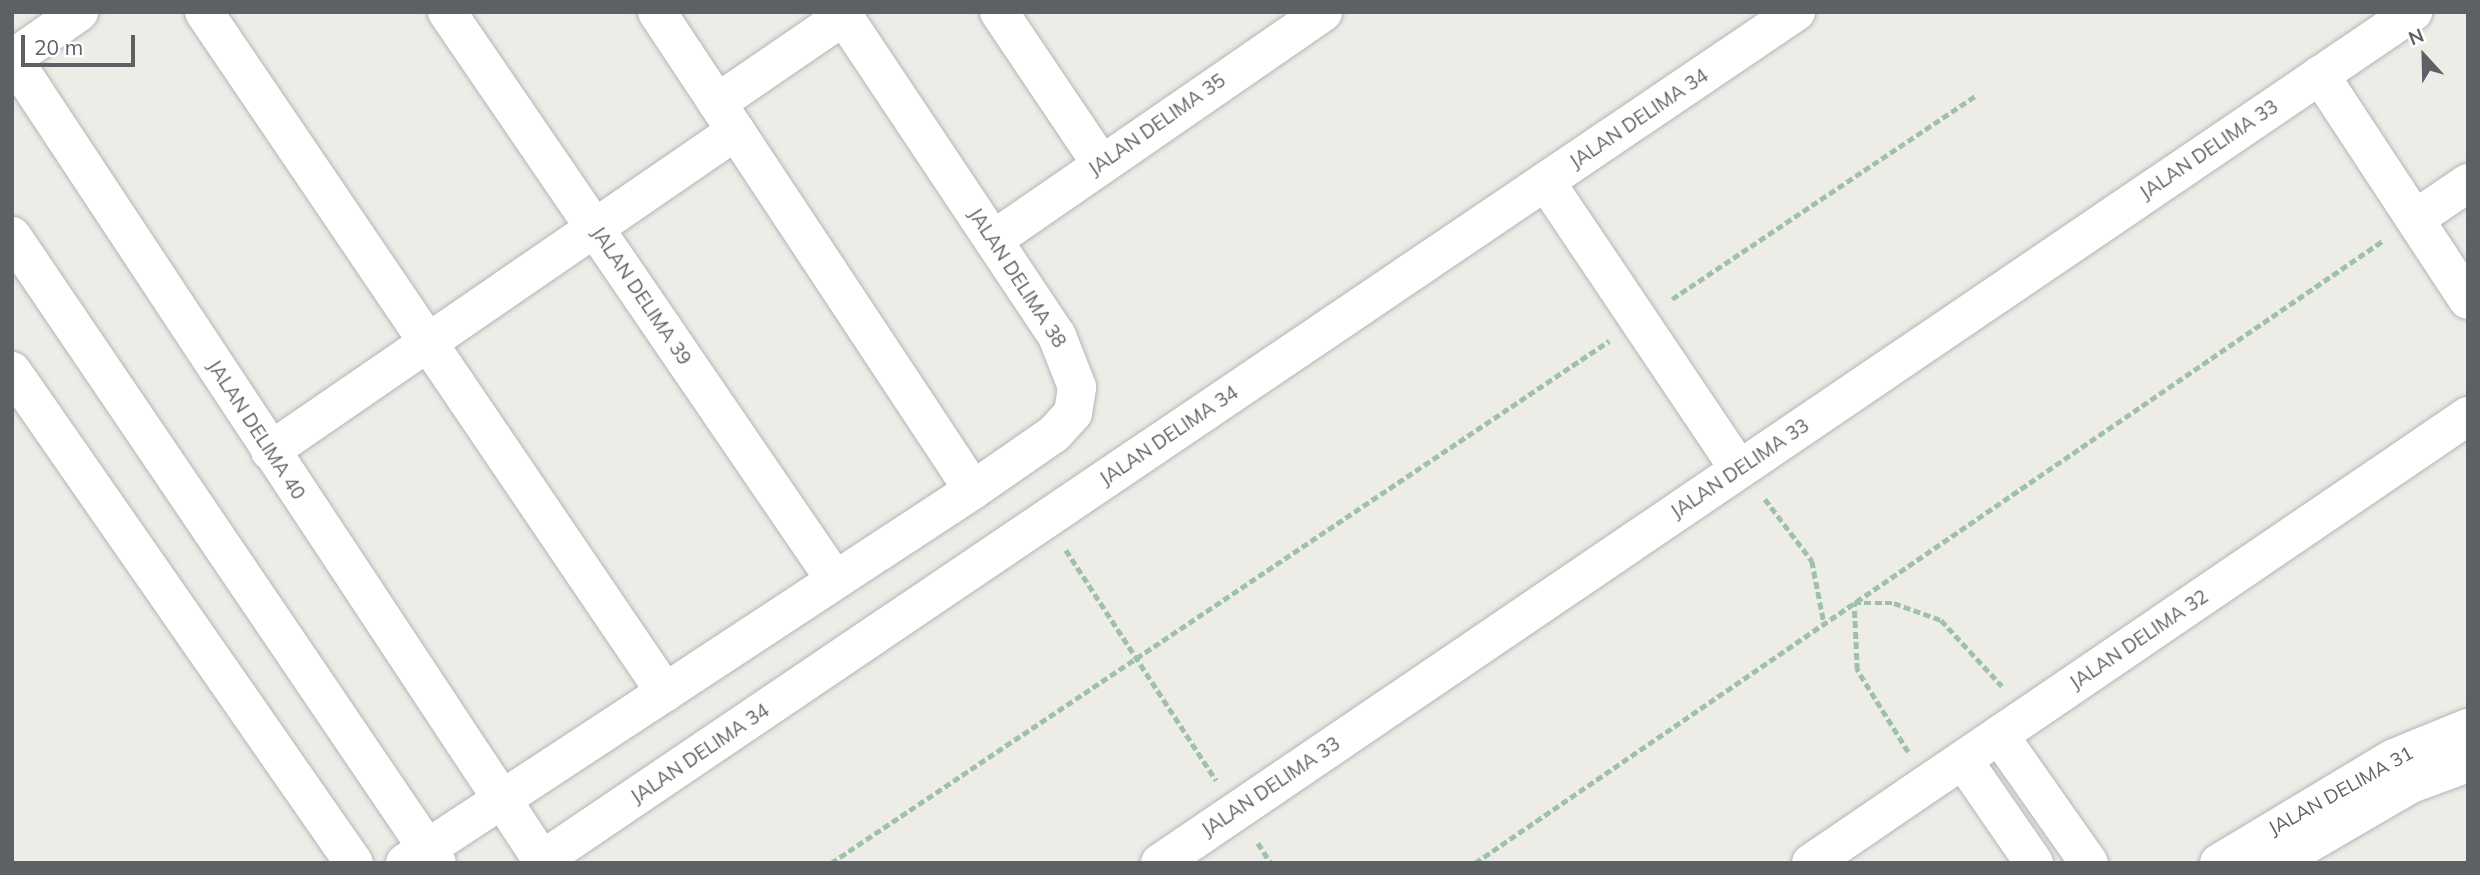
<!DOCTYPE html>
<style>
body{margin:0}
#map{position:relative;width:2480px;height:875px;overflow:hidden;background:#eeece6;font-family:Mulish,sans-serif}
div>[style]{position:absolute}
.path>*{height:4.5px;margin-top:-2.25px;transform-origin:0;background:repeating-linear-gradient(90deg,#9ec1a8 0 7px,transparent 0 10.5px)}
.roads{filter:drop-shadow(0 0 2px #b3b5b9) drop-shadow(0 0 2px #b3b5b9)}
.minor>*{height:38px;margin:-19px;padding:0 19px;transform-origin:19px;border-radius:19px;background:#fff}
span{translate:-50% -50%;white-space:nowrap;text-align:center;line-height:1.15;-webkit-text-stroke:5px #fff;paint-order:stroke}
.street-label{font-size:19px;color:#5d6064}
.frame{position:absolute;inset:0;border:14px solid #5d6064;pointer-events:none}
.north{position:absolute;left:2389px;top:21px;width:70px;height:70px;-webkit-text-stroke:5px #fff;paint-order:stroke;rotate:338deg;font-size:19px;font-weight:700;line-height:28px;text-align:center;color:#5d6064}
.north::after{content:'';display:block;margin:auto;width:24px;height:32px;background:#5d6064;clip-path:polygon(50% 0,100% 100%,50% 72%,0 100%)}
.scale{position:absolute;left:21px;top:35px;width:114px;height:32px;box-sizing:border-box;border:4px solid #5d6064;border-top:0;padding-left:9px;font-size:21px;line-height:24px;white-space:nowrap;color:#5d6064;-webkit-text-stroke:5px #fff;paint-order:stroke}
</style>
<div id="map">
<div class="path">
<div style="left:1672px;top:299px;width:367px;rotate:-33.8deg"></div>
<div style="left:1765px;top:499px;width:78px;rotate:52.8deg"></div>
<div style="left:1812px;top:561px;width:63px;rotate:79deg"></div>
<div style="left:1066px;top:550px;width:275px;rotate:56.9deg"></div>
<div style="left:1908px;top:752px;width:97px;rotate:-121.9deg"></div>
<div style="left:1857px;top:670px;width:67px;rotate:-92.6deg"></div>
<div style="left:1854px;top:603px;width:40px"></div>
<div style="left:1894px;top:603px;width:50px;rotate:19.9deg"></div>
<div style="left:1941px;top:620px;width:90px;rotate:47.3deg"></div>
<div style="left:1258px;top:843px;width:24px;rotate:57deg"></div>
<div style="left:831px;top:863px;width:937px;rotate:-33.86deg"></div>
<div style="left:1475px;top:863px;width:1102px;rotate:-34.43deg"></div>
</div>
<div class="roads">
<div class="minor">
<div style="left:204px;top:12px;width:822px;rotate:55.87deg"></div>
<div style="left:447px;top:12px;width:688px;rotate:55.66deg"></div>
<div style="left:657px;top:12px;width:573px;rotate:56.53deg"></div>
<div style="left:999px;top:12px;width:183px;rotate:56.1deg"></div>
<div style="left:12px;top:59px;width:82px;rotate:-35deg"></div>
<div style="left:13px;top:59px;width:964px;rotate:56.56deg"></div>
<div style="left:2320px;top:75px;width:269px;rotate:56.7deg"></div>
<div style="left:717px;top:103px;width:154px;rotate:-34.4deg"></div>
<div style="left:1546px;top:182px;width:346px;rotate:56.1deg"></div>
<div style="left:2415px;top:219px;width:64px;rotate:-34.2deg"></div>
<div style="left:12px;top:236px;width:757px;rotate:55.87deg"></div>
<div style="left:993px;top:240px;width:401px;rotate:-34.6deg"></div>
<div style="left:12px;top:371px;width:599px;rotate:55.2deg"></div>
<div style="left:270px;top:451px;width:565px;rotate:-34.48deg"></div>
<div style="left:1999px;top:735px;width:156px;rotate:54.9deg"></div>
<div style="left:1963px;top:760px;width:125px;rotate:55.4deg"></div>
<div style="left:542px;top:860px;width:1514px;rotate:-34.07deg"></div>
<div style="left:405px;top:863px;width:680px;rotate:-33.29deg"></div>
<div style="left:973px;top:490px;width:98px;rotate:-34.7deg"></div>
<div style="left:1054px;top:434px;width:28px;rotate:-48deg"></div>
<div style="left:1073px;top:413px;width:26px;rotate:-81deg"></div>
<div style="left:1077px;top:387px;width:55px;rotate:-111.4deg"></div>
<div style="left:1057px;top:336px;width:389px;rotate:-123.7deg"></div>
<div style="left:1160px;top:863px;width:1515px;rotate:-34.18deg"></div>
<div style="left:1811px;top:863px;width:795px;rotate:-34.23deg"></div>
<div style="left:2219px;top:863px;width:204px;rotate:-31deg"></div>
<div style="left:2394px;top:758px;width:80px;rotate:-22.1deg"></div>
<div style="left:2275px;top:863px;width:157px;rotate:-30.2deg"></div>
<div style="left:2411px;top:784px;width:61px;rotate:-20.2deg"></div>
</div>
</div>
<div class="street-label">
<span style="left:1639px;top:119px;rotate:-34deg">JALAN DELIMA 34</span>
<span style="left:1157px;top:125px;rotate:-35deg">JALAN DELIMA 35</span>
<span style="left:2209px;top:150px;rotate:-34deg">JALAN DELIMA 33</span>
<span style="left:1017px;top:278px;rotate:57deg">JALAN DELIMA 38</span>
<span style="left:641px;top:296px;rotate:56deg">JALAN DELIMA 39</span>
<span style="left:256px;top:430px;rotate:57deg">JALAN DELIMA 40</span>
<span style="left:1169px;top:436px;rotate:-34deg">JALAN DELIMA 34</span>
<span style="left:1740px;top:469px;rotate:-34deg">JALAN DELIMA 33</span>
<span style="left:2139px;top:640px;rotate:-34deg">JALAN DELIMA 32</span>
<span style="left:700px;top:754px;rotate:-34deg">JALAN DELIMA 34</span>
<span style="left:1271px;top:787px;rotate:-34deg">JALAN DELIMA 33</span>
<span style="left:2341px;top:791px;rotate:-29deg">JALAN DELIMA 31</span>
</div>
<div class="frame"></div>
<div class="north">N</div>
<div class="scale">20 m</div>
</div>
